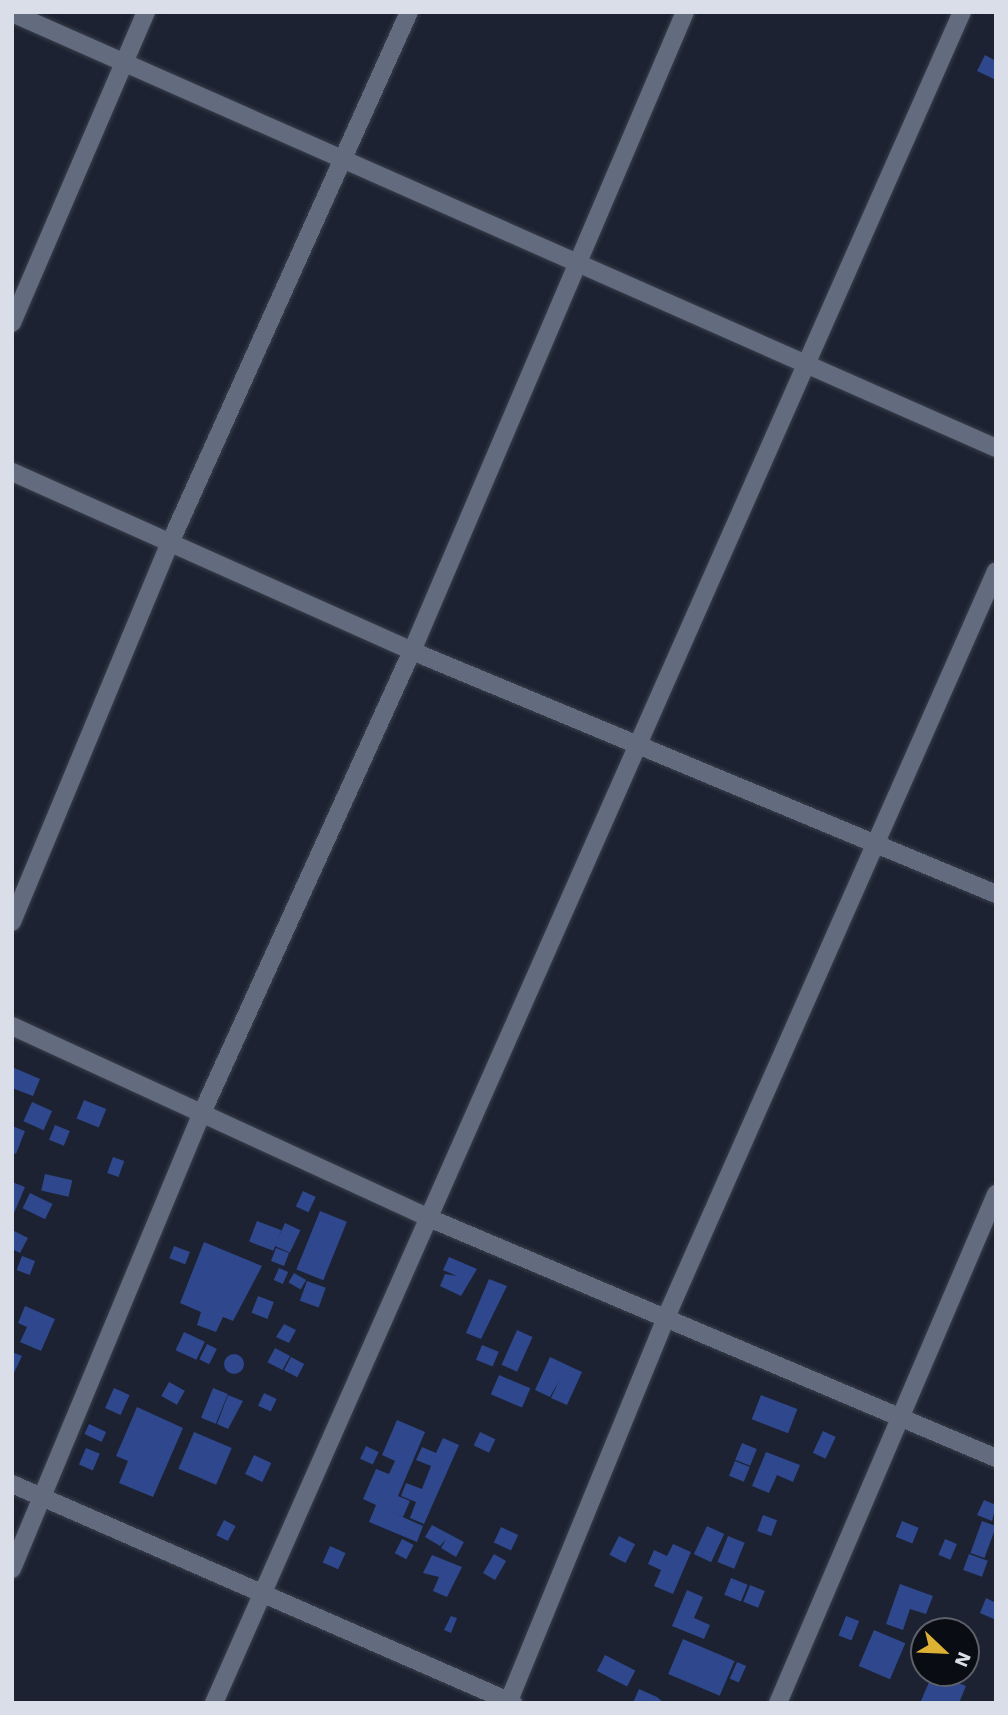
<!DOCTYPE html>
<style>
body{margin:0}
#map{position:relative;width:1008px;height:1715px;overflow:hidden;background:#1c2231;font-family:"Work Sans",sans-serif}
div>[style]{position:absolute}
.building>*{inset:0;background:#2f478c;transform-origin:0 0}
.round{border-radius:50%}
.roads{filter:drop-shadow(0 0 2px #393e4b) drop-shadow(0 0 2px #393e4b)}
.minor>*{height:18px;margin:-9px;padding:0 9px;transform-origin:9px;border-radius:9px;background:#636b7e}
span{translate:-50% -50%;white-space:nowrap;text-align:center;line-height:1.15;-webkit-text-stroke:6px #090c12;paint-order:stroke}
.frame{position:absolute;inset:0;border:14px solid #d9dee8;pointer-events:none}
.north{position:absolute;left:910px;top:1617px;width:70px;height:70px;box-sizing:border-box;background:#090c12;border:2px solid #5c6068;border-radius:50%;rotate:113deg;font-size:19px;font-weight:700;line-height:28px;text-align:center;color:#d9dee8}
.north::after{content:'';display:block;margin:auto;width:24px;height:32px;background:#ddb133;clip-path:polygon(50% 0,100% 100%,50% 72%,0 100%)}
</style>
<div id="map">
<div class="building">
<div style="clip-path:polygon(985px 55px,996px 61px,996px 80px,977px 71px)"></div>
<div style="clip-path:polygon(12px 1067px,40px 1079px,33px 1096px,12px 1088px)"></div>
<div style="left:84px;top:1100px;width:24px;height:20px;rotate:22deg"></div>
<div style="left:32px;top:1102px;width:22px;height:21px;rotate:24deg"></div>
<div style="left:55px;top:1125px;width:16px;height:16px;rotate:22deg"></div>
<div style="clip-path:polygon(12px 1126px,25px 1131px,16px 1154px,12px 1153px)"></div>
<div style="left:113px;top:1157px;width:12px;height:17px;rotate:20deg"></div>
<div style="left:45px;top:1174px;width:28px;height:17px;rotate:13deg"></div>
<div style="clip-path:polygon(12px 1182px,25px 1187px,12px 1218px)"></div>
<div style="left:303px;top:1191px;width:14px;height:17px;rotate:25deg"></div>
<div style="left:30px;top:1193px;width:25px;height:17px;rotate:26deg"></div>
<div style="left:320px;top:1211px;width:29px;height:63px;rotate:22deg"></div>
<div style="left:257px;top:1221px;width:26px;height:22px;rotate:21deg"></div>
<div style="left:285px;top:1223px;width:17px;height:25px;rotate:25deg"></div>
<div style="clip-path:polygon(12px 1230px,28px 1238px,20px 1253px,12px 1249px)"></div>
<div style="clip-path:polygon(204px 1242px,262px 1266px,233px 1321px,223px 1317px,216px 1332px,197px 1325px,201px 1312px,180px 1303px)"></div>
<div style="left:174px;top:1246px;width:17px;height:13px;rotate:21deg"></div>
<div style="left:276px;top:1248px;width:14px;height:14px;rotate:21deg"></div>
<div style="left:22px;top:1256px;width:14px;height:15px;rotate:21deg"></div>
<div style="clip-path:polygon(449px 1257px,477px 1269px,461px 1296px,440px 1286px,445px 1274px,457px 1276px,443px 1270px)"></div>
<div style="left:279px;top:1268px;width:10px;height:13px;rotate:24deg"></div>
<div style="left:294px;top:1273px;width:14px;height:11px;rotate:30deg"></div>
<div style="clip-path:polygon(489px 1279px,507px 1286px,481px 1339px,466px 1333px)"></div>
<div style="left:307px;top:1281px;width:20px;height:21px;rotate:20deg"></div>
<div style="left:258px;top:1296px;width:17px;height:18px;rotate:21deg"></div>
<div style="clip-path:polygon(25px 1306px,55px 1319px,41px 1351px,20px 1342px,27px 1327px,18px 1323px)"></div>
<div style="clip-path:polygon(284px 1324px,296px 1330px,289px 1343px,276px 1337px)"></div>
<div style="left:517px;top:1330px;width:17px;height:38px;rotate:24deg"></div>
<div style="left:184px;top:1332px;width:23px;height:20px;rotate:25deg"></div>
<div style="left:207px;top:1344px;width:11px;height:17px;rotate:27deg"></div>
<div style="left:482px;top:1345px;width:18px;height:16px;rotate:22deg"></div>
<div style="left:275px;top:1348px;width:17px;height:16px;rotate:28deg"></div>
<div style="clip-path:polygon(12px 1352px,22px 1356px,12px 1377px)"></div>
<div class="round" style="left:224px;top:1354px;width:20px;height:20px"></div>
<div style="left:291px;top:1357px;width:15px;height:15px;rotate:28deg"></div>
<div style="clip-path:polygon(550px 1357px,582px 1372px,567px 1405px,551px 1398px,559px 1381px,550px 1397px,535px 1390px)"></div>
<div style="left:499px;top:1375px;width:34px;height:21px;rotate:23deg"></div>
<div style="left:169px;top:1382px;width:18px;height:16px;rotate:29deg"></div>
<div style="left:114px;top:1388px;width:17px;height:22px;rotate:24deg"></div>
<div style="left:213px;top:1388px;width:16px;height:32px;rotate:22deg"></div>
<div style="left:264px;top:1393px;width:14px;height:14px;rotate:25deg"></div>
<div style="clip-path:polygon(228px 1395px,243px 1401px,228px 1429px,217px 1424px)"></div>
<div style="left:761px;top:1395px;width:39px;height:26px;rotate:21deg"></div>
<div style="clip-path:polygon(137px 1407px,183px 1428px,153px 1497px,119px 1483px,128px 1461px,116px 1456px)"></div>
<div style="clip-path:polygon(397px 1420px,425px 1432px,398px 1496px,410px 1501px,403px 1517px,389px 1511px,423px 1526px,417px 1542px,369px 1522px,376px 1505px,363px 1499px,376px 1469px,389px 1474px,395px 1461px,382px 1455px)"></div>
<div style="left:89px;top:1424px;width:19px;height:11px;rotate:25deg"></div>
<div style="left:823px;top:1431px;width:14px;height:24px;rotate:25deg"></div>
<div style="left:194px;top:1432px;width:41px;height:40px;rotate:23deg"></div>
<div style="left:480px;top:1432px;width:17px;height:15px;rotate:25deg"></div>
<div style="clip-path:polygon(443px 1438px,459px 1445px,424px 1524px,410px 1518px,416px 1502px,401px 1496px,406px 1483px,422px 1489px,431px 1466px,416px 1460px,422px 1447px,436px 1453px)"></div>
<div style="left:742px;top:1443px;width:16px;height:18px;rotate:22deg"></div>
<div style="left:366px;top:1446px;width:14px;height:14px;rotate:25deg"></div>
<div style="left:86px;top:1448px;width:15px;height:18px;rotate:23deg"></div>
<div style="clip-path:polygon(766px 1452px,800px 1465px,793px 1482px,777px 1475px,769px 1493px,752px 1486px)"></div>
<div style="left:254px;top:1455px;width:19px;height:21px;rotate:25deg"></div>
<div style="left:735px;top:1461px;width:16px;height:16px;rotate:22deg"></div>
<div style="clip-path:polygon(984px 1500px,996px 1505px,992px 1521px,977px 1515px)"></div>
<div style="left:763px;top:1515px;width:15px;height:17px;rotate:20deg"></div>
<div style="left:224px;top:1520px;width:13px;height:17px;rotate:27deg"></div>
<div style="left:902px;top:1521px;width:18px;height:17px;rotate:22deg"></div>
<div style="left:982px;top:1521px;width:15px;height:34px;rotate:20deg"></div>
<div style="clip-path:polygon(432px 1525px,464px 1542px,456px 1557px,441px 1548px,446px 1539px,440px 1546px,425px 1537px)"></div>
<div style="left:707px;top:1526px;width:19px;height:31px;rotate:25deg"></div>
<div style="left:501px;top:1527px;width:19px;height:17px;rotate:25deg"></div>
<div style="left:619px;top:1536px;width:18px;height:21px;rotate:27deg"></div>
<div style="left:728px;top:1536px;width:18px;height:28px;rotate:22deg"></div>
<div style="left:402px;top:1539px;width:13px;height:16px;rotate:27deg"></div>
<div style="left:945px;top:1539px;width:13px;height:17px;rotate:23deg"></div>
<div style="clip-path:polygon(673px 1544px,691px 1552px,673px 1594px,654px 1586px,661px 1570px,648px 1564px,654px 1550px,667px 1556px)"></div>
<div style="left:330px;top:1546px;width:17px;height:18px;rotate:24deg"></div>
<div style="left:494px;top:1554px;width:14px;height:22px;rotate:30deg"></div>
<div style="left:969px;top:1554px;width:20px;height:17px;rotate:20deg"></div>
<div style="clip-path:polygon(432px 1555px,462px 1567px,447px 1597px,433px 1591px,439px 1577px,423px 1573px)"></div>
<div style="left:731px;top:1578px;width:18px;height:18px;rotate:22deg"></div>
<div style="clip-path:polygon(900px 1584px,933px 1596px,926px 1614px,910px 1609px,903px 1630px,886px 1624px)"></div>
<div style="left:750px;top:1585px;width:16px;height:18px;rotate:22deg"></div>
<div style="clip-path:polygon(687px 1590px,703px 1597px,694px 1618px,710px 1625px,704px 1639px,672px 1626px)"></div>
<div style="clip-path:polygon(986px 1598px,996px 1603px,996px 1620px,980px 1613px)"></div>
<div style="clip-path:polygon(451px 1616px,457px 1618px,451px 1633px,444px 1630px)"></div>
<div style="left:846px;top:1616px;width:14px;height:21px;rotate:21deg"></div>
<div style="left:874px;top:1630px;width:34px;height:39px;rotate:23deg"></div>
<div style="left:683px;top:1639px;width:56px;height:38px;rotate:23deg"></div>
<div style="left:605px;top:1655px;width:34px;height:18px;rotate:27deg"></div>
<div style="left:737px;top:1662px;width:10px;height:18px;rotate:24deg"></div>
<div style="clip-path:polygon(933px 1673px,966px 1686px,959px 1703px,920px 1703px)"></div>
<div style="clip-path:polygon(639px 1689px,657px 1697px,664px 1703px,633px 1703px)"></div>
</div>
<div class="roads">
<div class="minor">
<div style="left:12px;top:13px;width:1076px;rotate:23.85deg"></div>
<div style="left:12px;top:323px;width:339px;rotate:-66.7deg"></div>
<div style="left:12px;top:472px;width:438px;rotate:24.1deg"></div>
<div style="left:412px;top:651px;width:633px;rotate:22.59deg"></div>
<div style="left:12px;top:922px;width:411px;rotate:-67.4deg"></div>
<div style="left:170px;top:543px;width:582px;rotate:-65.77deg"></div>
<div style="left:12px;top:1026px;width:459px;rotate:24.7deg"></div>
<div style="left:429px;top:1218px;width:616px;rotate:22.94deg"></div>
<div style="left:12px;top:1484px;width:547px;rotate:23.61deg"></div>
<div style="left:12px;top:1569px;width:492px;rotate:-67.4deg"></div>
<div style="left:201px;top:1115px;width:510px;rotate:-65.55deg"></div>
<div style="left:412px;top:651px;width:695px;rotate:-66.87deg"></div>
<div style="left:214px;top:1703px;width:1849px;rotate:-66.14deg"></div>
<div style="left:508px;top:1703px;width:419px;rotate:-67.7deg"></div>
<div style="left:667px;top:1315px;width:813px;rotate:-66.14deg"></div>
<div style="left:778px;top:1703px;width:554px;rotate:-66.81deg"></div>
</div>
</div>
<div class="frame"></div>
<div class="north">N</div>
</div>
